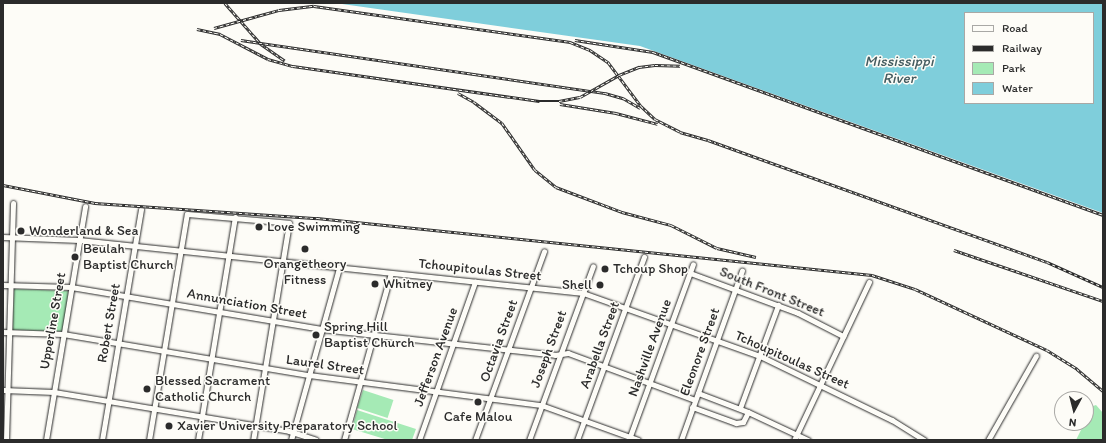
<!DOCTYPE html>
<style>
body{margin:0}
#map{position:relative;width:1106px;height:443px;overflow:hidden;background:#fdfcf7;font-family:Itim,sans-serif}
div>[style]{position:absolute}
.green>*{inset:0;background:#a5eab5;transform-origin:0 0}
.water>*{inset:0;background:#7fcedb}
.roads{filter:drop-shadow(0 0 1px #2b2b2b) drop-shadow(0 0 1px #2b2b2b)}
.minor>*{height:5px;margin:-2.5px;padding:0 2.5px;transform-origin:2.5px;border-radius:2.5px;background:#fdfcf7}
.rail>*{height:2.5px;margin-top:-1.25px;transform-origin:0;background:repeating-linear-gradient(90deg,#fdfcf7 0 3px,#2b2b2b 0 6px);box-sizing:border-box;border-block:1px solid #2b2b2b}
.dots>*{width:11px;height:11px;translate:-50% -50%;box-sizing:border-box;border:2px solid #fdfcf7;border-radius:50%}
span{translate:-50% -50%;white-space:nowrap;text-align:center;line-height:1.15;-webkit-text-stroke:3px #fdfcf7;paint-order:stroke}
.poi-label{font-size:14px;color:#2b2b2b}
.left{translate:0 -50%;text-align:left}
.right{translate:-100% -50%;text-align:right}
.street-label{font-size:14px;color:#2b2b2b}
.water-label{font-size:15px;color:#445c60;font-style:italic}
.frame{position:absolute;inset:0;border:4px solid #2b2b2b;pointer-events:none}
.legend{position:absolute;left:964px;top:12px;width:130px;height:92px;box-sizing:border-box;background:#fdfcf7;border:1px solid #a9a8a5;margin:0;padding:5px 7px;list-style:none;font-size:12px;color:#2b2b2b}
.legend li{display:flex;align-items:center;gap:8px;height:20px}
.legend b{width:20px;border:1px solid #a9a8a5}
.north{position:absolute;left:1054px;top:391px;width:40px;height:40px;box-sizing:border-box;background:#fdfcf7;border:1px solid #a9a8a5;border-radius:50%;rotate:187deg;font-size:11px;font-weight:700;line-height:16px;text-align:center;color:#2b2b2b}
.north::after{content:'';display:block;margin:auto;width:14px;height:18px;background:#2b2b2b;clip-path:polygon(50% 0,100% 100%,50% 72%,0 100%)}
</style>
<div id="map">
<div class="green">
<div style="left:14px;top:289px;width:54px;height:41px;rotate:2deg"></div>
<div style="left:363px;top:390px;width:32px;height:19px;rotate:18deg"></div>
<div style="clip-path:polygon(1096px 405px,1103px 413px,1103px 440px,1076px 440px,1093px 406px)"></div>
<div style="clip-path:polygon(357px 410px,416px 429px,412px 440px,388px 440px,352px 429px)"></div>
</div>
<div class="water">
<div style="clip-path:polygon(evenodd,335px 3px,1103px 3px,1103px 213px,640px 46px,335px 3px,965px 13px,1093px 13px,1093px 103px,965px 103px,965px 13px)"></div>
</div>
<div class="roads">
<div class="minor">
<div style="left:3px;top:237px;width:76px;rotate:2.3deg"></div>
<div style="left:79px;top:240px;width:507px;rotate:6deg"></div>
<div style="left:583px;top:293px;width:188px;rotate:19.6deg"></div>
<div style="left:760px;top:356px;width:147px;rotate:25.9deg"></div>
<div style="left:892px;top:420px;width:38px;rotate:32deg"></div>
<div style="left:690px;top:273px;width:115px;rotate:20.3deg"></div>
<div style="left:798px;top:313px;width:51px;rotate:27.1deg"></div>
<div style="left:3px;top:285px;width:68px;rotate:1.7deg"></div>
<div style="left:71px;top:287px;width:254px;rotate:9.5deg"></div>
<div style="left:321px;top:329px;width:235px;rotate:6.3deg"></div>
<div style="left:555px;top:355px;width:13px;rotate:-9deg"></div>
<div style="left:568px;top:353px;width:135px;rotate:20.3deg"></div>
<div style="left:3px;top:332px;width:60px;rotate:1.9deg"></div>
<div style="left:63px;top:334px;width:249px;rotate:9.5deg"></div>
<div style="left:309px;top:375px;width:234px;rotate:7.4deg"></div>
<div style="left:541px;top:405px;width:103px;rotate:19.8deg"></div>
<div style="left:3px;top:390px;width:51px;rotate:2.2deg"></div>
<div style="left:54px;top:392px;width:238px;rotate:9.4deg"></div>
<div style="left:289px;top:431px;width:28px;rotate:18deg"></div>
<div style="left:698px;top:393px;width:53px;rotate:20.8deg"></div>
<div style="left:692px;top:407px;width:47px;rotate:20deg"></div>
<div style="left:736px;top:423px;width:7px;rotate:-8deg"></div>
<div style="left:743px;top:422px;width:11px;rotate:-63deg"></div>
<div style="left:748px;top:412px;width:66px;rotate:25deg"></div>
<div style="left:740px;top:408px;width:110px;rotate:-69.7deg"></div>
<div style="left:629px;top:439px;width:186px;rotate:-69.9deg"></div>
<div style="left:6px;top:440px;width:237px;rotate:-88.3deg"></div>
<div style="left:46px;top:440px;width:237px;rotate:-80.5deg"></div>
<div style="left:102px;top:440px;width:234px;rotate:-80.4deg"></div>
<div style="left:149px;top:440px;width:229px;rotate:-80.5deg"></div>
<div style="left:187px;top:214px;width:102px;rotate:5deg"></div>
<div style="left:289px;top:223px;width:220px;rotate:99.4deg"></div>
<div style="left:198px;top:440px;width:226px;rotate:-80.6deg"></div>
<div style="left:291px;top:440px;width:179px;rotate:-74.4deg"></div>
<div style="left:344px;top:440px;width:173px;rotate:-74.3deg"></div>
<div style="left:419px;top:440px;width:168px;rotate:-70.5deg"></div>
<div style="left:475px;top:440px;width:201px;rotate:-69.9deg"></div>
<div style="left:529px;top:440px;width:185px;rotate:-69.8deg"></div>
<div style="left:577px;top:440px;width:195px;rotate:-69.9deg"></div>
<div style="left:681px;top:440px;width:180px;rotate:-70.2deg"></div>
<div style="left:794px;top:440px;width:175px;rotate:-64.6deg"></div>
<div style="left:988px;top:440px;width:97px;rotate:-60.3deg"></div>
</div>
</div>
<div class="rail">
<div style="left:225px;top:3px;width:55px;rotate:48.7deg"></div>
<div style="left:261px;top:44px;width:29px;rotate:35deg"></div>
<div style="left:214px;top:28px;width:67px;rotate:-15.5deg"></div>
<div style="left:279px;top:10px;width:35px;rotate:-7deg"></div>
<div style="left:314px;top:6px;width:259px;rotate:8deg"></div>
<div style="left:570px;top:42px;width:22px;rotate:22deg"></div>
<div style="left:590px;top:50px;width:22px;rotate:34deg"></div>
<div style="left:608px;top:62px;width:55px;rotate:53.1deg"></div>
<div style="left:641px;top:106px;width:19px;rotate:43deg"></div>
<div style="left:655px;top:119px;width:28px;rotate:27deg"></div>
<div style="left:680px;top:132px;width:29px;rotate:16deg"></div>
<div style="left:708px;top:140px;width:360px;rotate:19.8deg"></div>
<div style="left:1047px;top:262px;width:61px;rotate:24.1deg"></div>
<div style="left:197px;top:29px;width:24px;rotate:12deg"></div>
<div style="left:220px;top:34px;width:54px;rotate:27.5deg"></div>
<div style="left:268px;top:59px;width:26px;rotate:16deg"></div>
<div style="left:293px;top:66px;width:249px;rotate:8.1deg"></div>
<div style="left:241px;top:40px;width:368px;rotate:8.3deg"></div>
<div style="left:605px;top:93px;width:19px;rotate:16deg"></div>
<div style="left:623px;top:98px;width:20px;rotate:30deg"></div>
<div style="left:575px;top:40px;width:79px;rotate:8.7deg"></div>
<div style="left:653px;top:52px;width:479px;rotate:19.9deg"></div>
<div style="left:458px;top:93px;width:18px;rotate:29deg"></div>
<div style="left:474px;top:102px;width:35px;rotate:37deg"></div>
<div style="left:502px;top:123px;width:57px;rotate:54.9deg"></div>
<div style="left:535px;top:170px;width:27px;rotate:39deg"></div>
<div style="left:556px;top:187px;width:71px;rotate:20.7deg"></div>
<div style="left:622px;top:212px;width:51px;rotate:14.9deg"></div>
<div style="left:671px;top:225px;width:51px;rotate:26.6deg"></div>
<div style="left:717px;top:248px;width:40px;rotate:13deg"></div>
<div style="left:536px;top:101px;width:23px"></div>
<div style="left:559px;top:101px;width:21px;rotate:-11deg"></div>
<div style="left:580px;top:97px;width:45px;rotate:-29.4deg"></div>
<div style="left:619px;top:75px;width:22px;rotate:-22deg"></div>
<div style="left:639px;top:67px;width:16px;rotate:-7deg"></div>
<div style="left:655px;top:65px;width:25px;rotate:2deg"></div>
<div style="left:560px;top:104px;width:57px;rotate:9.1deg"></div>
<div style="left:616px;top:113px;width:43px;rotate:14.7deg"></div>
<div style="left:3px;top:185px;width:94px;rotate:11.1deg"></div>
<div style="left:95px;top:203px;width:223px;rotate:3.9deg"></div>
<div style="left:317px;top:218px;width:558px;rotate:5.86deg"></div>
<div style="left:872px;top:275px;width:45px;rotate:18deg"></div>
<div style="left:915px;top:289px;width:145px;rotate:24.8deg"></div>
<div style="left:1047px;top:350px;width:36px;rotate:32deg"></div>
<div style="left:1077px;top:369px;width:34px;rotate:40deg"></div>
<div style="left:954px;top:250px;width:157px;rotate:18.9deg"></div>
</div>
<div class="dots">
<div style="left:259px;top:227px;background:#2b2b2b"></div>
<div style="left:21px;top:231px;background:#2b2b2b"></div>
<div style="left:305px;top:249px;background:#2b2b2b"></div>
<div style="left:75px;top:257px;background:#2b2b2b"></div>
<div style="left:605px;top:269px;background:#2b2b2b"></div>
<div style="left:375px;top:284px;background:#2b2b2b"></div>
<div style="left:600px;top:285px;background:#2b2b2b"></div>
<div style="left:316px;top:335px;background:#2b2b2b"></div>
<div style="left:147px;top:389px;background:#2b2b2b"></div>
<div style="left:478px;top:402px;background:#2b2b2b"></div>
<div style="left:169px;top:426px;background:#2b2b2b"></div>
</div>
<div class="poi-label">
<span class="left" style="left:267px;top:227px">Love Swimming</span>
<span class="left" style="left:29px;top:231px">Wonderland &amp; Sea</span>
<span class="left" style="left:83px;top:257px">Beulah<br>Baptist Church</span>
<span style="left:305px;top:272px">Orangetheory<br>Fitness</span>
<span class="left" style="left:613px;top:269px">Tchoup Shop</span>
<span class="left" style="left:383px;top:284px">Whitney</span>
<span class="right" style="left:592px;top:285px">Shell</span>
<span class="left" style="left:324px;top:335px">Spring Hill<br>Baptist Church</span>
<span class="left" style="left:155px;top:389px">Blessed Sacrament<br>Catholic Church</span>
<span style="left:478px;top:417px">Cafe Malou</span>
<span class="left" style="left:177px;top:426px">Xavier University Preparatory School</span>
</div>
<div class="street-label">
<span style="left:480px;top:270px;rotate:6deg">Tchoupitoulas Street</span>
<span style="left:772px;top:292px;rotate:22deg">South Front Street</span>
<span style="left:247px;top:304px;rotate:10deg">Annunciation Street</span>
<span style="left:53px;top:321px;rotate:-80deg">Upperline Street</span>
<span style="left:109px;top:323px;rotate:-80deg">Robert Street</span>
<span style="left:499px;top:341px;rotate:-70deg">Octavia Street</span>
<span style="left:600px;top:345px;rotate:-70deg">Arabella Street</span>
<span style="left:650px;top:348px;rotate:-70deg">Nashville Avenue</span>
<span style="left:549px;top:349px;rotate:-70deg">Joseph Street</span>
<span style="left:700px;top:352px;rotate:-70deg">Eleonore Street</span>
<span style="left:436px;top:357px;rotate:-70deg">Jefferson Avenue</span>
<span style="left:792px;top:360px;rotate:24deg">Tchoupitoulas Street</span>
<span style="left:325px;top:365px;rotate:8deg">Laurel Street</span>
</div>
<div class="water-label">
<span style="left:899px;top:70px">Mississippi<br>River</span>
</div>
<div class="frame"></div>
<ul class="legend">
<li><b style="height:5px;background:#fdfcf7"></b>Road</li>
<li><b style="height:5px;background:#2b2b2b"></b>Railway</li>
<li><b style="height:11px;background:#a5eab5"></b>Park</li>
<li><b style="height:11px;background:#7fcedb"></b>Water</li>
</ul>
<div class="north">N</div>
</div>
